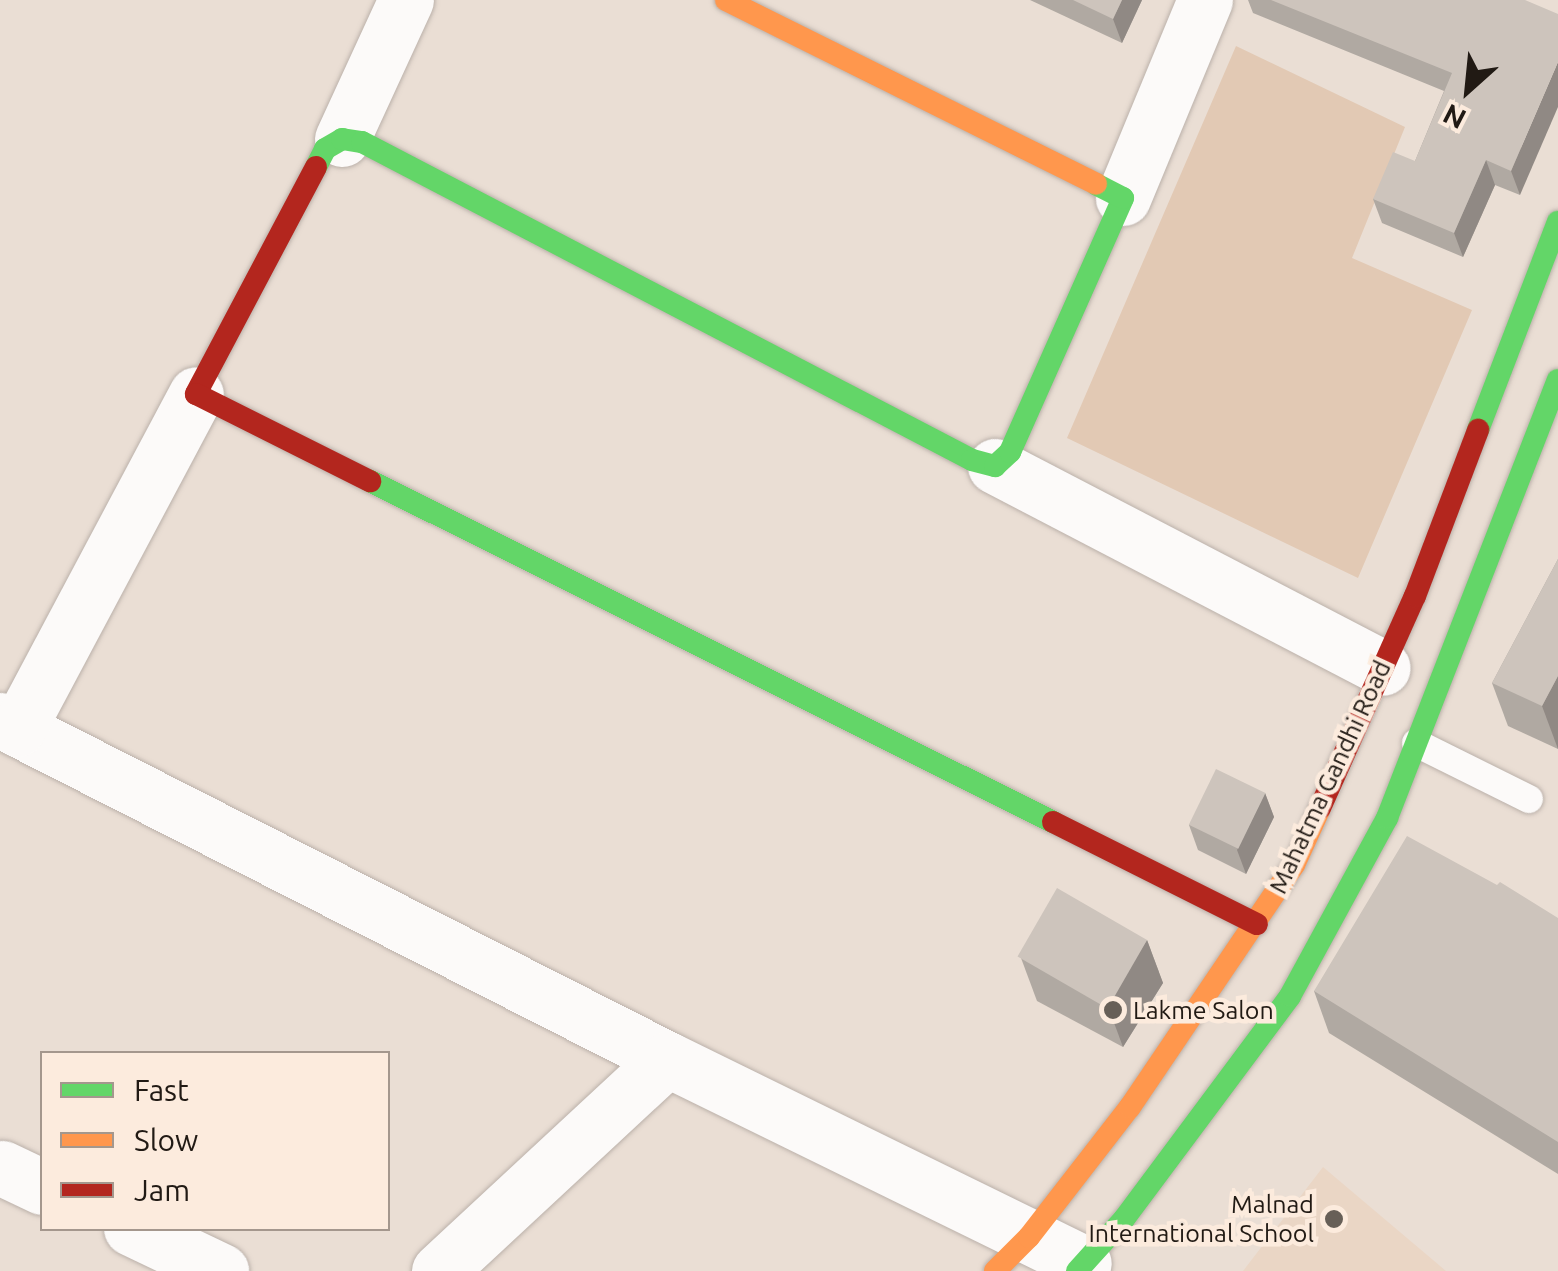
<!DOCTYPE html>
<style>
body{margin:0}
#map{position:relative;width:1558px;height:1271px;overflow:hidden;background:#eaded4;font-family:Ubuntu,sans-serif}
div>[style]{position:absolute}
.built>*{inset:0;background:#ead6c5}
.green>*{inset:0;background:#e2c9b4}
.roads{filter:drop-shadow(0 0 2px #bbb1aa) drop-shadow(0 0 2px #bbb1aa)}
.lane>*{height:28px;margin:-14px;padding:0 14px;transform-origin:14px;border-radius:14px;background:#fcfaf9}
.street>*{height:55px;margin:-27.5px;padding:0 27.5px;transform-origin:27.5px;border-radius:27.5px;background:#fcfaf9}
.fast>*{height:22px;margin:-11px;padding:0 11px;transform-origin:11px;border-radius:11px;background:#63d668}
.slow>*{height:22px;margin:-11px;padding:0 11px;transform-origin:11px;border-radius:11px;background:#ff974d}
.jam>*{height:22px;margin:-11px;padding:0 11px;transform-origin:11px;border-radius:11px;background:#b3261e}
.wall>*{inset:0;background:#b0a9a2}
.shaded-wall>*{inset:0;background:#908984}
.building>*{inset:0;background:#cdc4bc;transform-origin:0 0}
.dots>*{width:28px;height:28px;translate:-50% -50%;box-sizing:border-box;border:5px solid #fcebdd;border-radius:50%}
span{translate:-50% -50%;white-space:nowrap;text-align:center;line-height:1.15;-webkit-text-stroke:9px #fcebdd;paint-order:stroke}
.street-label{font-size:25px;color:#211a14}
.poi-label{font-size:25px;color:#211a14}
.left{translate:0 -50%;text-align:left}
.right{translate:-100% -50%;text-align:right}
.legend{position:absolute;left:40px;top:1051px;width:350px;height:180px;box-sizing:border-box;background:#fcebdd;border:2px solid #a4978d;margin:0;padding:12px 18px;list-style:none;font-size:30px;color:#211a14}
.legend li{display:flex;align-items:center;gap:20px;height:50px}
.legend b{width:50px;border:2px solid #a4978d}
.north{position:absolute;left:1418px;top:40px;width:100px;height:100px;-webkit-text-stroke:8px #fcebdd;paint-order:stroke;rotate:207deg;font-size:28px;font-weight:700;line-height:40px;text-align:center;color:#211a14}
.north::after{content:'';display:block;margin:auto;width:35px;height:45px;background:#211a14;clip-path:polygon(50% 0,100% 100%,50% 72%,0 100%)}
</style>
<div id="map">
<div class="built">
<div style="clip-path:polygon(1323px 1167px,1446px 1271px,1243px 1271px)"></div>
</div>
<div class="green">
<div style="clip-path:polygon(1236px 46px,1405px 127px,1352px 258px,1472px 310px,1358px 578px,1067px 438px)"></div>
</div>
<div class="roads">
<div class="lane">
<div style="left:1416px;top:743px;width:126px;rotate:26.4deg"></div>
</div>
<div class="street">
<div style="left:342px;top:139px;width:153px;rotate:-65.3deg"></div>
<div style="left:1123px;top:198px;width:214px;rotate:-67.5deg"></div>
<div style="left:995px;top:466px;width:437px;rotate:27.5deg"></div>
<div style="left:0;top:720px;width:748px;rotate:26.94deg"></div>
<div style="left:667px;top:1059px;width:464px;rotate:26.1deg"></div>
<div style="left:18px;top:729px;width:379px;rotate:-62deg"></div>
<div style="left:2px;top:1168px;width:44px;rotate:25.4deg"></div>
<div style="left:131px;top:1228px;width:100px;rotate:25.5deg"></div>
<div style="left:439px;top:1271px;width:311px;rotate:-42.9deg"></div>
</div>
<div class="fast">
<div style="left:316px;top:167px;width:20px;rotate:-63deg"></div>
<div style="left:325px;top:149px;width:20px;rotate:-30deg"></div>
<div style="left:342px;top:139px;width:20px;rotate:9deg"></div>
<div style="left:362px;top:142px;width:688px;rotate:27.53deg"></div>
<div style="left:972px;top:460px;width:24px;rotate:15deg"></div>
<div style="left:995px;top:466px;width:21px;rotate:-43deg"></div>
<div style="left:1010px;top:452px;width:278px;rotate:-66deg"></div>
<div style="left:1123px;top:198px;width:30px;rotate:-153deg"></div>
<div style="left:1478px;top:430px;width:223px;rotate:-69deg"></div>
<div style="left:370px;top:481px;width:763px;rotate:26.53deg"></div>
<div style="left:1077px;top:1271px;width:70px;rotate:-47.9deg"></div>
<div style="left:1124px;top:1219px;width:278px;rotate:-53.3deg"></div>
<div style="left:1290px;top:996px;width:203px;rotate:-61.4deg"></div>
<div style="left:1387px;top:818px;width:470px;rotate:-68.7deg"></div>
</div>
<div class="slow">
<div style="left:726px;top:0;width:413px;rotate:26.4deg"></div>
<div style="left:995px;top:1271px;width:48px;rotate:-45deg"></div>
<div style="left:1029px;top:1237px;width:165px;rotate:-52.2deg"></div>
<div style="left:1130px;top:1107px;width:292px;rotate:-55.9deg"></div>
<div style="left:1294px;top:865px;width:63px;rotate:-65.5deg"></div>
</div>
<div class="jam">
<div style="left:316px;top:167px;width:257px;rotate:117.9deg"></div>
<div style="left:196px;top:394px;width:195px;rotate:26.6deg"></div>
<div style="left:1320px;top:808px;width:232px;rotate:-65.9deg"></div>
<div style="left:1415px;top:596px;width:178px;rotate:-69.2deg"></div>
<div style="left:1053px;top:822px;width:228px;rotate:26.6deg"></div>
</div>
</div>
<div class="wall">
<div style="clip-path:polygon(1030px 0,1142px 0,1122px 43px)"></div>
<div style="clip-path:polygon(1248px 0,1525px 0,1520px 195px,1495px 185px,1463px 257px,1382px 223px,1373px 199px,1415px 161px,1444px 91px,1253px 13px)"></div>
<div style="clip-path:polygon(1558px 559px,1558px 749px,1508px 726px,1492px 683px)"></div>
<div style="clip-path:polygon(1265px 793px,1274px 817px,1246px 874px,1198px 850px,1189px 825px)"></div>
<div style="clip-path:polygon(1558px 918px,1558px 1174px,1329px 1033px,1314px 991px)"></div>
<div style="clip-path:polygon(1147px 940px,1163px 983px,1123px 1047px,1037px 1001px,1021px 958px)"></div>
</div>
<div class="shaded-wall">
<div style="clip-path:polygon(1122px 0,1142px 0,1122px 43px,1113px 19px)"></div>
<div style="clip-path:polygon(1558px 62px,1558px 107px,1520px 195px,1511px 171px)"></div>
<div style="clip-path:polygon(1486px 160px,1495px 185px,1463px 257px,1454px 233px)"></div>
<div style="clip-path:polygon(1558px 676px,1558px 749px,1542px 706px)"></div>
<div style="clip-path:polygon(1265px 793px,1274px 817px,1246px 874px,1237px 850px)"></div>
<div style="clip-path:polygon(1147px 940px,1163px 983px,1123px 1047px,1107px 1004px)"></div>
</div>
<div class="building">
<div style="clip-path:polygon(1073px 0,1122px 0,1113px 19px)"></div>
<div style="clip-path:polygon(1271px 0,1525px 0,1558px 14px,1558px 62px,1511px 171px,1486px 160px,1454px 233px,1373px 199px,1393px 152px,1415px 161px,1452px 73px)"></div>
<div style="clip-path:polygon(1558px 559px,1558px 676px,1542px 706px,1492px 683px)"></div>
<div style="left:1216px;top:769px;width:55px;height:62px;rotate:26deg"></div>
<div style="clip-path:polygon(1407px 836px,1497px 885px,1500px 882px,1558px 918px,1558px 1142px,1314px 991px)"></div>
<div style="left:1057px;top:888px;width:104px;height:79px;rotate:30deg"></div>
</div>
<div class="dots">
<div style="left:1113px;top:1010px;background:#675f57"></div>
<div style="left:1334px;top:1219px;background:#675f57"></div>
</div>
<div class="street-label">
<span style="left:1330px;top:777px;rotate:-65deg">Mahatma Gandhi Road</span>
</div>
<div class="poi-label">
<span class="left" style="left:1133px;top:1010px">Lakme Salon</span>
<span class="right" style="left:1314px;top:1219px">Malnad<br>International School</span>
</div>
<ul class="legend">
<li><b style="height:12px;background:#63d668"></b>Fast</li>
<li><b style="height:12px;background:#ff974d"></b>Slow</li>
<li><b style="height:12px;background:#b3261e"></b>Jam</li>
</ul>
<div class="north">N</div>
</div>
